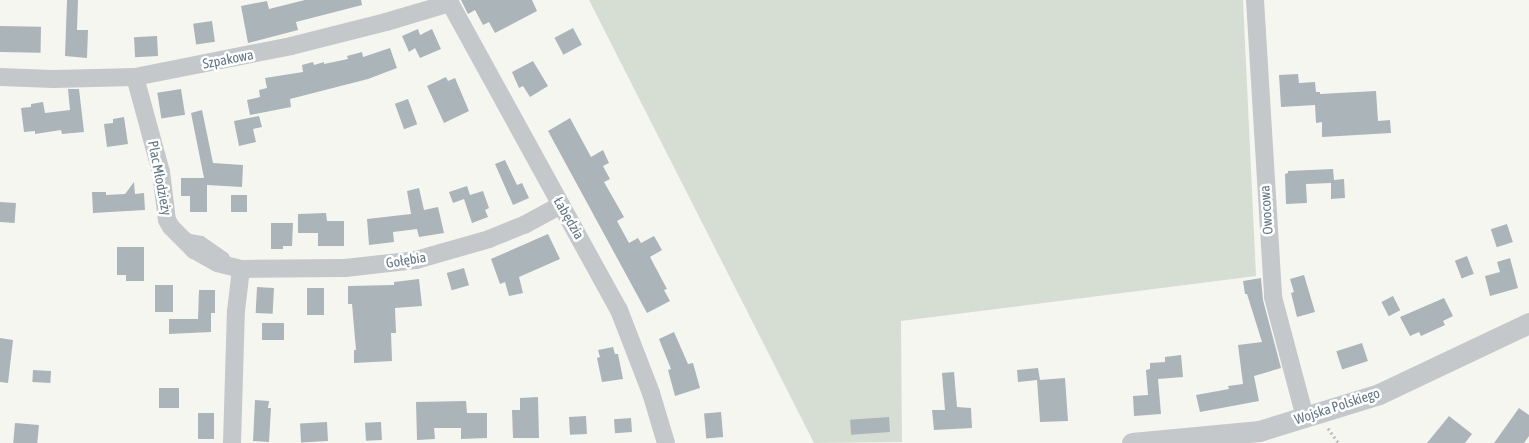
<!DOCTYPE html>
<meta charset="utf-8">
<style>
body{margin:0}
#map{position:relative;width:1529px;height:443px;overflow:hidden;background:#f6f6f1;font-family:"Asap Condensed",sans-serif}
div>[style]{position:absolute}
.green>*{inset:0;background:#d6ddd2}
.building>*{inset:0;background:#abb4b9;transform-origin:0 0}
.path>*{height:2.5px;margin-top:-1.25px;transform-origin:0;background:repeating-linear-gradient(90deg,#bec0c2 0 2.5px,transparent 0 5px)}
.service>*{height:9px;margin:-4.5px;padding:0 4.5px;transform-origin:4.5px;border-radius:4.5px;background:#c4c8cb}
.minor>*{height:18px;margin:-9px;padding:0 9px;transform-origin:9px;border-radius:9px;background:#c4c8cb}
.tertiary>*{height:21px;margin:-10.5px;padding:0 10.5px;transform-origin:10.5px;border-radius:10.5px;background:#c4c8cb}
span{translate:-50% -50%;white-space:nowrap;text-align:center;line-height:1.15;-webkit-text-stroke:5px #fff;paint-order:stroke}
.street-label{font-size:14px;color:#627685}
</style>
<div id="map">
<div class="green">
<div style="clip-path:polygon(589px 0,1243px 0,1256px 276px,901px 321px,902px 442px,814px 443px)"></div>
</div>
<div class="building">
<div style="clip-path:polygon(67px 0,78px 0,77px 30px,88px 30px,87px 58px,65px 56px)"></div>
<div style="clip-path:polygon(305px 0,361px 0,362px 5px,296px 22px,298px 30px,248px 43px,241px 6px,267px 1px,269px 9px)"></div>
<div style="clip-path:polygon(461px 0,532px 0,537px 11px,495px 33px,489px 22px,483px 25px,475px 10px,468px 14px)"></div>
<div style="left:212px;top:21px;width:21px;height:19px;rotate:82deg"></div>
<div style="left:0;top:26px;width:41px;height:26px;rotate:1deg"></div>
<div style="left:573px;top:28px;width:19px;height:21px;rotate:62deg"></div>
<div style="clip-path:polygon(418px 29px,420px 35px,432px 29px,441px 49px,420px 58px,415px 48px,409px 52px,402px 36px)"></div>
<div style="left:157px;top:36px;width:20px;height:23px;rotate:87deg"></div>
<div style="clip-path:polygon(390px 48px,397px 68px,368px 79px,290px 99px,291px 107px,250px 115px,247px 100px,260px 97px,259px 90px,267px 88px,265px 78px,303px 72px,302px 65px,313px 62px,314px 65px,324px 62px,324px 64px,348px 59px,347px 56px,362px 52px,363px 57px)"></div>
<div style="clip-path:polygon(533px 61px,548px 86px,530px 97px,523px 86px,519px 88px,512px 72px)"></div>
<div style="clip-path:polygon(1298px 74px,1299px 83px,1315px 82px,1316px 92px,1320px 92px,1320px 94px,1376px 91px,1378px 121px,1390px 120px,1391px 133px,1322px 137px,1322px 122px,1316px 123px,1315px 105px,1281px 107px,1279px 75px)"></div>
<div style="clip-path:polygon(446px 77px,448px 81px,455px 78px,469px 111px,444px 123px,427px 86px)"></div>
<div style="clip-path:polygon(68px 89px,79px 89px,84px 132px,62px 134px,61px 130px,35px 134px,35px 131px,24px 132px,21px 108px,31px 107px,31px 104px,43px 102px,45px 113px,70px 110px)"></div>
<div style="left:181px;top:89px;width:26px;height:24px;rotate:81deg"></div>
<div style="left:408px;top:99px;width:27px;height:14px;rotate:70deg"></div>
<div style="clip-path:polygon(202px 110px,213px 163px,243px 165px,242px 187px,207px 185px,207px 212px,190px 212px,190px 196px,181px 196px,181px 178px,204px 178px,191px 113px)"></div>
<div style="clip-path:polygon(259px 116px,262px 127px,253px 129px,256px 142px,239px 146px,234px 121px)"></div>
<div style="clip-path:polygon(124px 117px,128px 144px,107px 147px,104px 124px,113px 123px,113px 119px)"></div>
<div style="clip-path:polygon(570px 118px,591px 157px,603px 150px,609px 163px,603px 166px,610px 179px,604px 182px,624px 217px,617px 221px,629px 243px,638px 238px,641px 243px,654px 236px,662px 250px,650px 257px,667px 289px,664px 290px,670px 301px,647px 313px,548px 131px)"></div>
<div style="clip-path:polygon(505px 160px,517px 185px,522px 183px,529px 198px,513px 205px,495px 164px)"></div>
<div style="clip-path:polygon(1333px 169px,1334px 180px,1344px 179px,1345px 198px,1331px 199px,1331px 183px,1306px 184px,1307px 203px,1286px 204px,1285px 174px,1288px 173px,1288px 171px)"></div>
<div style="clip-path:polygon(134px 182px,135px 194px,144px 193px,145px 210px,93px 213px,92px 192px,106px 192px,106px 195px,125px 194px)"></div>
<div style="clip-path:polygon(467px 186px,470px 195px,483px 191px,489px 208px,485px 210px,488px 217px,472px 223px,464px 199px,453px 203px,449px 192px)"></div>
<div style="clip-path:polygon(419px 188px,424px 210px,438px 207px,444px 233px,419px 237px,417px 229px,393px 232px,394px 242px,369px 245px,367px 219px,411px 214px,407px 191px)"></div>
<div style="left:231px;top:195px;width:16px;height:17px"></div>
<div style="left:0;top:202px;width:16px;height:20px;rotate:4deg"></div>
<div style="clip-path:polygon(326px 213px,327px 221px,344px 221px,344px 246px,318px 246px,318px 233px,298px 233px,298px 214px)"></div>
<div style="clip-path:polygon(271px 223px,293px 223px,292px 246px,283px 246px,283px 249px,271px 249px)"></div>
<div style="left:1507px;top:224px;width:19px;height:17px;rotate:72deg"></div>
<div style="clip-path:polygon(548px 234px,560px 259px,519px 277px,523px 293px,509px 296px,505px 282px,500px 284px,491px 259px)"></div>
<div style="clip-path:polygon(117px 247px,144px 247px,144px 281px,126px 281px,126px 275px,117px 275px)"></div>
<div style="left:1467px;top:256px;width:19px;height:13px;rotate:69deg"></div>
<div style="clip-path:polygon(1510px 258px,1518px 288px,1490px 296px,1485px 276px,1500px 272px,1497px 262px)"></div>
<div style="left:464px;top:268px;width:18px;height:18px;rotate:74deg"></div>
<div style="clip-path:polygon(1304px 275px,1315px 312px,1297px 317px,1291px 293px,1294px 292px,1290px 279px)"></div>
<div style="clip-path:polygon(1261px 278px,1263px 300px,1281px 368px,1254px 376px,1259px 401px,1200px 412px,1196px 395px,1229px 389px,1228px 386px,1243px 384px,1238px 345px,1262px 342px,1247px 294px,1245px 294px,1243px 281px)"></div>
<div style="clip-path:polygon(419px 279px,422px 306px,395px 308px,396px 333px,391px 333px,392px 361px,354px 363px,354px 350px,356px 350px,352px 304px,348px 304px,348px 286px,394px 285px,394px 282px)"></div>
<div style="left:155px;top:285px;width:18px;height:27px"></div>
<div style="left:257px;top:287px;width:17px;height:26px;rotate:3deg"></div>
<div style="left:307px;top:288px;width:17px;height:27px"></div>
<div style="clip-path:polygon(199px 290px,215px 290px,215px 313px,211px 313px,211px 332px,169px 334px,169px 319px,198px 319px)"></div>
<div style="left:1393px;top:296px;width:16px;height:13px;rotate:63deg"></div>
<div style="clip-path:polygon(1444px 298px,1453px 316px,1443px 321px,1445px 325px,1421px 336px,1419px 332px,1410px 336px,1400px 317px)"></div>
<div style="left:262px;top:323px;width:22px;height:17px"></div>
<div style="clip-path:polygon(674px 332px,688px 364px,693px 363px,700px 388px,675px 396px,668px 370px,671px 369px,659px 339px)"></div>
<div style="clip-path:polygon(0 338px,13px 340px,8px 383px,0 382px)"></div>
<div style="left:1362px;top:343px;width:19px;height:27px;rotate:72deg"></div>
<div style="clip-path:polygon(613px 347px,615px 354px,618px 354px,623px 379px,602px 382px,597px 358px,600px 357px,598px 350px)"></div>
<div style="clip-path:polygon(1181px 355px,1183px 377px,1158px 379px,1161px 414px,1134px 416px,1133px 396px,1148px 395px,1146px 370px,1150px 369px,1150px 363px,1165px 362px,1165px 357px)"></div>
<div style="clip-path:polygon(1038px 368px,1040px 380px,1065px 378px,1068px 421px,1040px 422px,1037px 380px,1018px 382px,1017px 370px)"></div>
<div style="left:33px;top:370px;width:18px;height:12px;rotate:3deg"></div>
<div style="clip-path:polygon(954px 372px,957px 407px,971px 408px,972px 428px,934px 430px,932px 410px,945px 410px,942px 373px)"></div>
<div style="left:159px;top:388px;width:20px;height:20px"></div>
<div style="clip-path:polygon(538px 397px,539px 438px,513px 438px,512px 410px,520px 410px,520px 398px)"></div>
<div style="clip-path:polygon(255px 400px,269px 401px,268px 408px,271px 408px,269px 442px,253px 441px)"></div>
<div style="clip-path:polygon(466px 401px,467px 413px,487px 413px,487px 438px,461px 439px,461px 428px,434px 428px,435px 439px,417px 440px,416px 402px)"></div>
<div style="clip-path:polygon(1519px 408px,1529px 415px,1529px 436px,1524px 443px,1494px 443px)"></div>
<div style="left:721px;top:412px;width:25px;height:17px;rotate:85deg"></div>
<div style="left:198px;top:413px;width:16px;height:26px"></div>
<div style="left:586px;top:416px;width:18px;height:17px;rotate:87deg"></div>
<div style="clip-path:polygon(1449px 416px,1472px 434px,1465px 443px,1427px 443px)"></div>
<div style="left:889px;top:417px;width:15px;height:39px;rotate:86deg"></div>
<div style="left:631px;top:418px;width:14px;height:17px;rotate:86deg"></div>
<div style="left:327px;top:422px;width:19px;height:27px;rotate:87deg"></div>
<div style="left:381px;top:422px;width:18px;height:16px;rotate:87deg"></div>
<div style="left:15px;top:423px;width:24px;height:20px;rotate:5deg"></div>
</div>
<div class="path">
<div style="left:1328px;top:428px;width:19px;rotate:54deg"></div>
</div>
<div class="service">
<div style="left:184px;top:237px;width:17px;rotate:10deg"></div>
<div style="left:201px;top:240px;width:28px;rotate:35deg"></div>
<div style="left:224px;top:256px;width:9px;rotate:58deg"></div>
</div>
<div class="minor">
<div style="left:1255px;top:0;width:298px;rotate:86.5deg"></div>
<div style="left:1273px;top:297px;width:124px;rotate:75.1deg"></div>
<div style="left:0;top:77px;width:53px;rotate:2.2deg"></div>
<div style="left:53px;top:79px;width:82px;rotate:-1.4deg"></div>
<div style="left:135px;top:77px;width:159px;rotate:-11.2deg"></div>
<div style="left:291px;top:46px;width:98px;rotate:-14.2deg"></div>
<div style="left:386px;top:22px;width:67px;rotate:-16.5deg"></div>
<div style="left:450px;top:3px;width:350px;rotate:61.2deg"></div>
<div style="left:619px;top:310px;width:89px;rotate:68.9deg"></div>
<div style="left:651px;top:393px;width:52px;rotate:73.3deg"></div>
<div style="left:135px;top:77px;width:98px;rotate:74.7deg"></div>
<div style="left:161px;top:172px;width:48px;rotate:82.9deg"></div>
<div style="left:167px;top:220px;width:8px;rotate:60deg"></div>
<div style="left:171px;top:227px;width:33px;rotate:45deg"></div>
<div style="left:194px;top:250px;width:26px;rotate:29deg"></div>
<div style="left:217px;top:263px;width:25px;rotate:14deg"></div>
<div style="left:241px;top:269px;width:104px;rotate:-0.6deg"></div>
<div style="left:345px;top:268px;width:71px;rotate:-6.4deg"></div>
<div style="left:416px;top:260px;width:76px;rotate:-16deg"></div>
<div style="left:489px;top:239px;width:38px;rotate:-22deg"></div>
<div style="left:524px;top:225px;width:42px;rotate:-28.4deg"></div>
<div style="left:232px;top:443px;width:132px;rotate:-88.3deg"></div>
<div style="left:236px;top:311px;width:42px;rotate:-83.2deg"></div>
</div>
<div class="tertiary">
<div style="left:1132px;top:443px;width:128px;rotate:-5.4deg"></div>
<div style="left:1259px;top:431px;width:126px;rotate:-17.1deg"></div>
<div style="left:1379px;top:394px;width:166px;rotate:-25.3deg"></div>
</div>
<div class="street-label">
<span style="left:228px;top:59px;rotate:-11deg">Szpakowa</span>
<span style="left:160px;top:178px;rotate:79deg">Plac Młodzieży</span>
<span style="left:1266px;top:210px;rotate:-94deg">Owocowa</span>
<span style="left:569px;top:218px;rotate:60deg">Łabędzia</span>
<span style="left:406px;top:260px;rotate:-9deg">Gołębia</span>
<span style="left:1337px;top:406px;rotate:-18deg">Wojska Polskiego</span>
</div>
</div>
